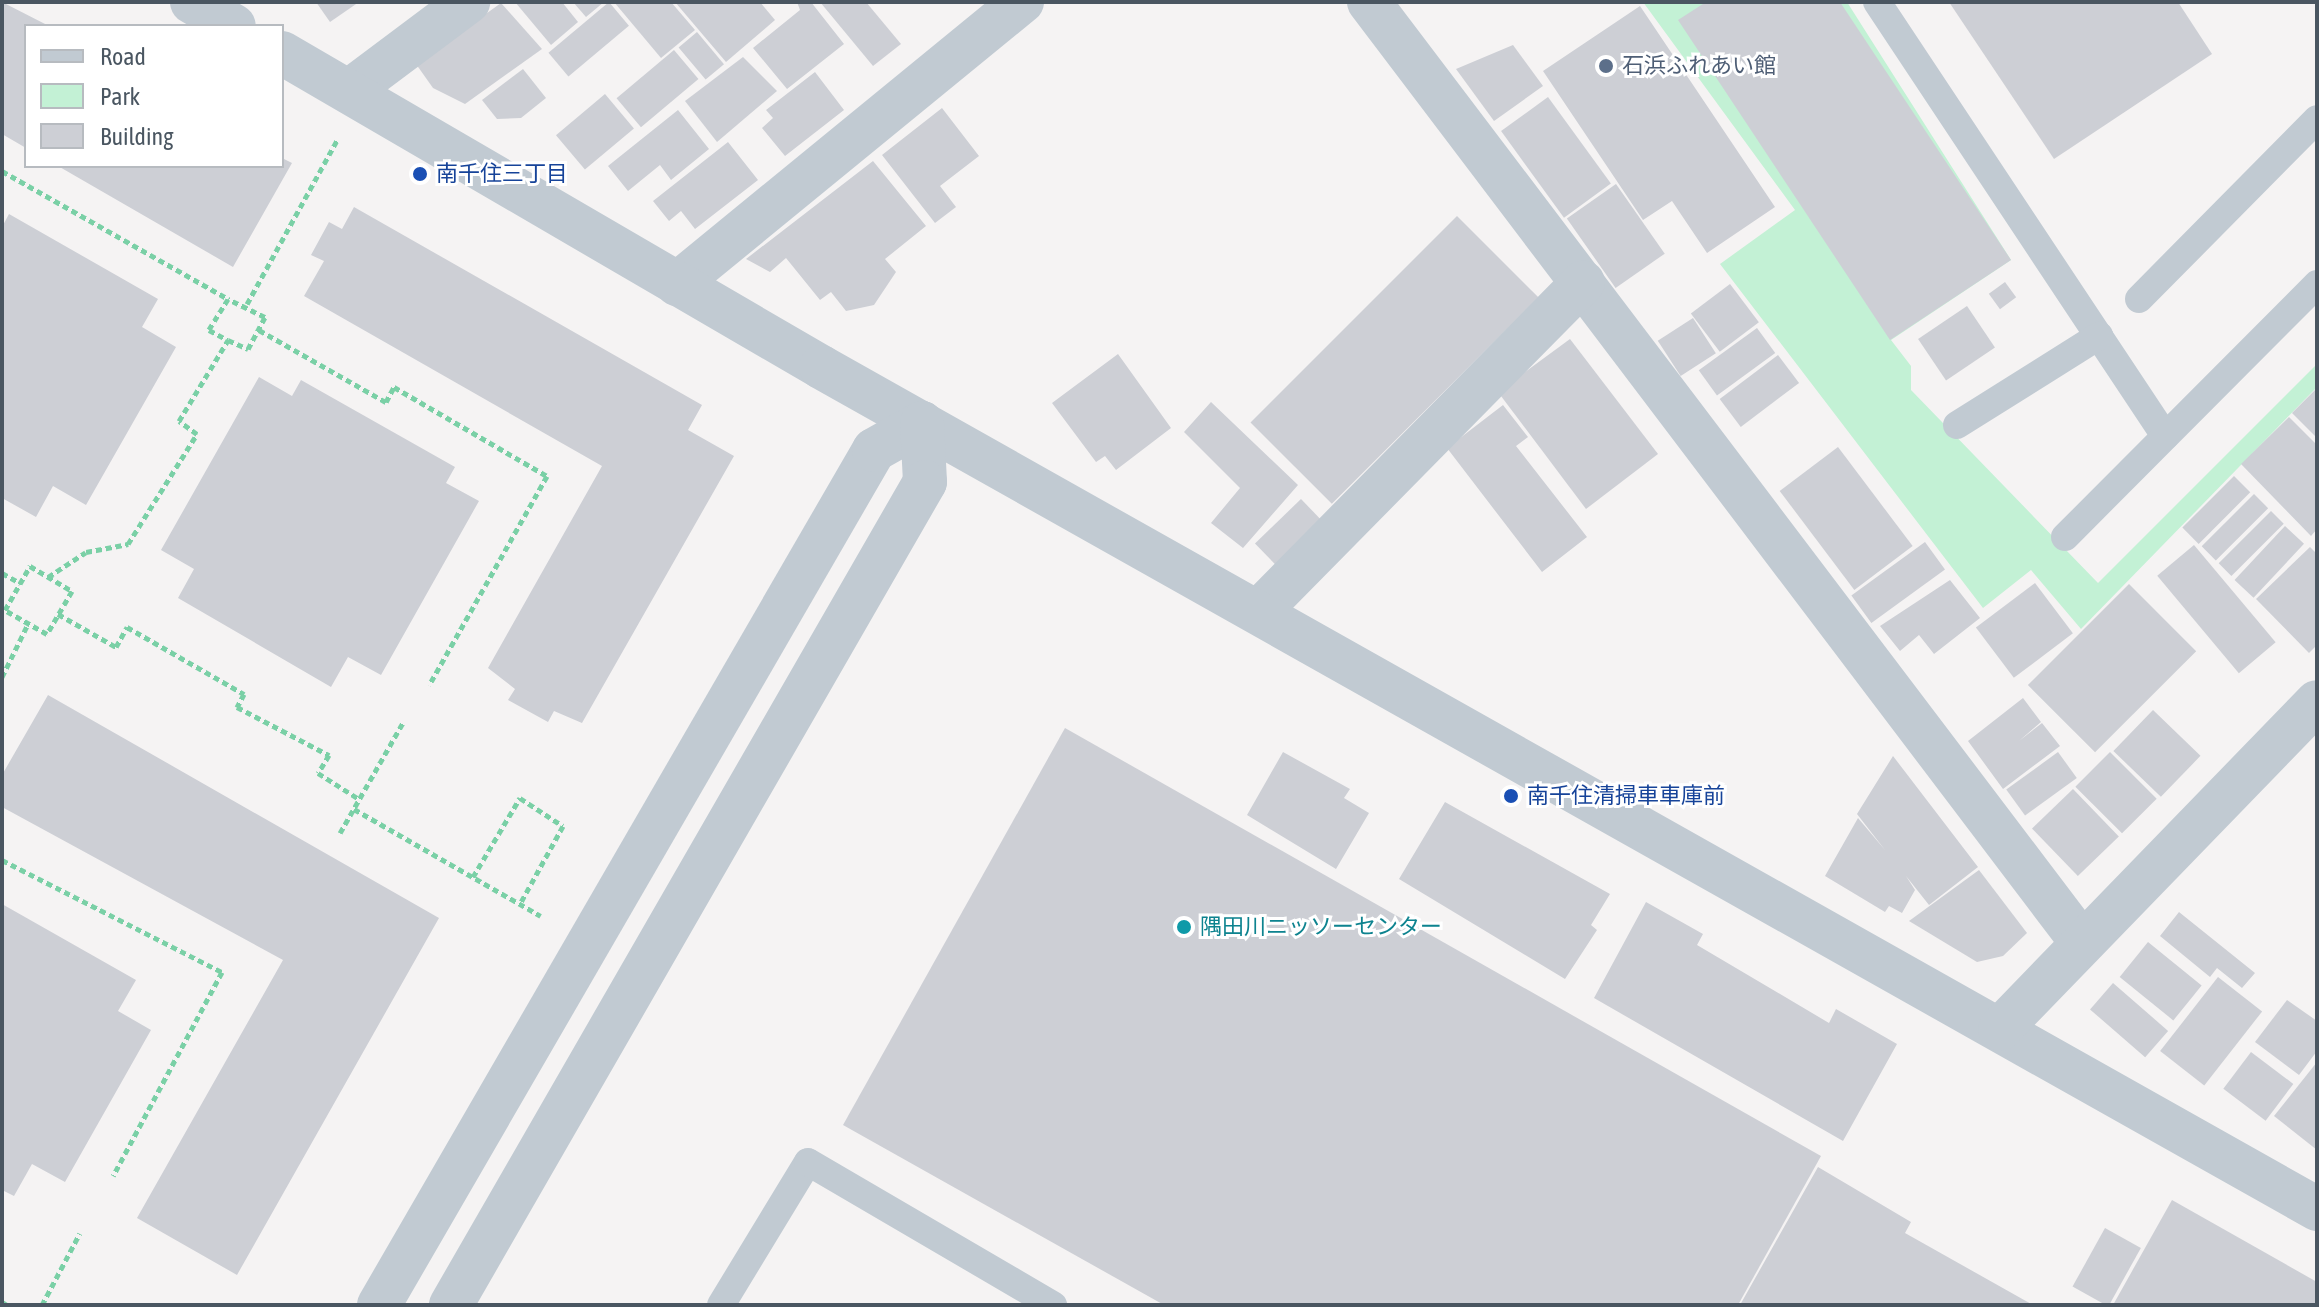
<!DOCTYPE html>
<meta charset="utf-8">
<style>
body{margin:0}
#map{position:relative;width:2319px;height:1307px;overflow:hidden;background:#f5f3f3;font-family:"Asap Condensed","Noto Sans JP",sans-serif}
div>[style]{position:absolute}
.green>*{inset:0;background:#c3f1d5}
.building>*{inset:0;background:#cdcfd5;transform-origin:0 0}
.path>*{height:5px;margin-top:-2.5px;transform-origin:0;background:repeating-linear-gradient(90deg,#7ad0a6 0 6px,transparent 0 10px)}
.service>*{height:28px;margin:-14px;padding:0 14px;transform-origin:14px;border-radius:14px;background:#c1cad2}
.minor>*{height:44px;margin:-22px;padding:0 22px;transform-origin:22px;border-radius:22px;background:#c1cad2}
.tertiary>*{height:44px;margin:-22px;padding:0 22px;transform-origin:22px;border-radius:22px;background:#c1cad2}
.dots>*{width:22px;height:22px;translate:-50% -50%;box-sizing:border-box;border:4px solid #fff;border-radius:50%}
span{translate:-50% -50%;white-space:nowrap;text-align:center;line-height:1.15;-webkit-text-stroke:6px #fff;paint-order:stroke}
.service-label{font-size:22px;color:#4e5e75}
.left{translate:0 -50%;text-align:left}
.transit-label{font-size:22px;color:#164399}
.culture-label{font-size:22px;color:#0d838f}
.frame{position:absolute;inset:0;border:4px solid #4a5661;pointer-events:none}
.legend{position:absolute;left:24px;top:24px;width:260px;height:144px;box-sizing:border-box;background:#fff;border:2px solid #b7bbc0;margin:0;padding:10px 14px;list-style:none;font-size:24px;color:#4a5661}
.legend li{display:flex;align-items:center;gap:16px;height:40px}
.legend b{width:40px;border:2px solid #b7bbc0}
</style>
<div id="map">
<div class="green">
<div style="clip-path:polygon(1643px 2px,1847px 2px,2011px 260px,1891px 340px,1911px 366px,1911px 390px,2098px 583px,2317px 364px,2317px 387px,2081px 629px,2031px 570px,1983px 608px,1720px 264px,1795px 210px)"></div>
</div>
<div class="building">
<div style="clip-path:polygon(2px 2px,49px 26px,26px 26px,26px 148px,2px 134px)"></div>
<div style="clip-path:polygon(316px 2px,359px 2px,330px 22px)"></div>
<div style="clip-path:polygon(515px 2px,562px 2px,578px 22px,551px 45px)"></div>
<div style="clip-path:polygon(573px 2px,604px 2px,586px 17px)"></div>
<div style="left:609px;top:2px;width:31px;height:79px;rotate:50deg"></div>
<div style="clip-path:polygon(614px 2px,671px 2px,695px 30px,661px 58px)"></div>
<div style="clip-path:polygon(675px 2px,760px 2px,775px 20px,726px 62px)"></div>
<div style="clip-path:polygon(797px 2px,811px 2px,844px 44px,787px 89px,753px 48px,800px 10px)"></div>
<div style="clip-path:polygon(820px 2px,866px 2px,901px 44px,873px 66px)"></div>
<div style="clip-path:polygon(1706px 2px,1840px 2px,2011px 260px,1890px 340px,1678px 20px)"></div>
<div style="clip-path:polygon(1949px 2px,2178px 2px,2212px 54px,2054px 159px)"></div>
<div style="clip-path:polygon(501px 3px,542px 49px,465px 104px,433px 88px,416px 64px)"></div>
<div style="clip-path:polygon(1640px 6px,1775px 207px,1707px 253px,1672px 201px,1643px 220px,1543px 71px)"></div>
<div style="left:697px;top:32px;width:42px;height:24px;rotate:50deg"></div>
<div style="clip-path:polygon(1513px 45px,1543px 86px,1494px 121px,1456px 69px)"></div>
<div style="left:674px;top:50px;width:38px;height:75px;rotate:50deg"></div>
<div style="clip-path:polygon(743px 57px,777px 91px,717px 142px,685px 101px)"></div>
<div style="clip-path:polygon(523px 69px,546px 98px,521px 118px,497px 119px,482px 100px)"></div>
<div style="clip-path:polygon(815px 72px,844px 110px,785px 156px,762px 128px,773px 118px,766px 110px)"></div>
<div style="left:605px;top:94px;width:45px;height:64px;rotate:50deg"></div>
<div style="left:1548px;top:97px;width:107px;height:58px;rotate:54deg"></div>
<div style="clip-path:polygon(942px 108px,979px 156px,940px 186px,956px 207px,935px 223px,882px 155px)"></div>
<div style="clip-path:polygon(678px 110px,709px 149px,671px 180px,660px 165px,628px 191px,608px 166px)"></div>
<div style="clip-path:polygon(728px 142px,758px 180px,695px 229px,681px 211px,669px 221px,653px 201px)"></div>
<div style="clip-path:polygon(282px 158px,292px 163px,233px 267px,58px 166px,282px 166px)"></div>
<div style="clip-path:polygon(873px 161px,926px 226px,885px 259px,896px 272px,874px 305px,846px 311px,831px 292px,820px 300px,786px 258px,770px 272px,746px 259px)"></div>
<div style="left:1616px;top:184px;width:85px;height:60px;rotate:55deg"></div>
<div style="clip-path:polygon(354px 207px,702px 405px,688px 430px,734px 456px,582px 723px,554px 711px,548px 722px,508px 700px,515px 689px,488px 668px,602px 466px,304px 296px,324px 261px,311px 255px,329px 222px,342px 229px)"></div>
<div style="clip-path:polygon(9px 214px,158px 299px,142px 327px,176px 347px,86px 505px,53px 486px,36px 517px,2px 498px,2px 227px)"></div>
<div style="left:1457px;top:216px;width:115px;height:292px;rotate:45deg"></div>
<div style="left:2005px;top:282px;width:19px;height:20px;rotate:54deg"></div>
<div style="left:1730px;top:284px;width:48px;height:49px;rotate:53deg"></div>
<div style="left:1967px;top:306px;width:50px;height:59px;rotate:56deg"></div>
<div style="left:1693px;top:318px;width:42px;height:42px;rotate:57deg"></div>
<div style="left:1757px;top:328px;width:31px;height:72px;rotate:54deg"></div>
<div style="clip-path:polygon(1570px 339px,1658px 454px,1586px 509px,1501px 396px,1502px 389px)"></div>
<div style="clip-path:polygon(1118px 354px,1171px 428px,1116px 470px,1105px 456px,1096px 462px,1052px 403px)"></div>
<div style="left:1778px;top:355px;width:35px;height:73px;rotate:53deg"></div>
<div style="clip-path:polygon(259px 377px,292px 396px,301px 380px,455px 467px,446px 483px,479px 501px,381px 675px,348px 657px,331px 687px,178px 598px,194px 569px,161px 550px)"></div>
<div style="clip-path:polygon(2317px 388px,2317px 438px,2292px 413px)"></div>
<div style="clip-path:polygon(1211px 402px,1298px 485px,1243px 548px,1211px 523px,1240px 488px,1184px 432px)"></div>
<div style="clip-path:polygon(1503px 405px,1528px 437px,1516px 446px,1587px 537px,1542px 572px,1447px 448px)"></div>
<div style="clip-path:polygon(2289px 417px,2317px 445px,2317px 529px,2311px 536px,2241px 464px)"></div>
<div style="left:1838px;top:447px;width:124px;height:73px;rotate:53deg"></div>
<div style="left:2234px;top:476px;width:23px;height:73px;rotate:45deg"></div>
<div style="left:2254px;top:494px;width:20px;height:74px;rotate:45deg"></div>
<div style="left:1301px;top:499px;width:35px;height:64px;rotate:46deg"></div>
<div style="left:2271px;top:511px;width:18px;height:74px;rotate:45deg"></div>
<div style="left:2285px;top:526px;width:26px;height:74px;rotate:43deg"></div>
<div style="left:1925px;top:542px;width:34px;height:91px;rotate:54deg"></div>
<div style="left:2194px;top:545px;width:127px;height:48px;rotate:50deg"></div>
<div style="clip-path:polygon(2310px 547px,2317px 554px,2317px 645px,2309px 653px,2256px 599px)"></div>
<div style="clip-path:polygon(1950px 580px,1980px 618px,1934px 654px,1919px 635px,1900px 651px,1880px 626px)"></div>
<div style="left:2035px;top:583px;width:63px;height:74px;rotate:53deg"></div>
<div style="left:2129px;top:584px;width:95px;height:143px;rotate:45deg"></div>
<div style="clip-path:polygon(48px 695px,439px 918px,237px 1275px,137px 1218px,283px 960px,2px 807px,2px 775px)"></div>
<div style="clip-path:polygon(2023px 698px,2041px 722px,2019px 741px,2042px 723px,2060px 746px,2003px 789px,1968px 741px)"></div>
<div style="left:2153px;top:710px;width:66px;height:57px;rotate:44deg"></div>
<div style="clip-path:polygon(1065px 728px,1821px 1156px,1738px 1305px,1164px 1305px,843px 1125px)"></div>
<div style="clip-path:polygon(1283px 752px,1350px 789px,1344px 798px,1369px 813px,1336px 869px,1247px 815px)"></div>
<div style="left:2058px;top:752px;width:32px;height:64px;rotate:54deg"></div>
<div style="left:2110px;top:752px;width:66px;height:49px;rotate:45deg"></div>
<div style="clip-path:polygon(1893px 756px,1978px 867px,1929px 905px,1906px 876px,1915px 890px,1902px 913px,1889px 906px,1885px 912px,1825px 876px,1858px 818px,1885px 850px,1857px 814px)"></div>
<div style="left:2073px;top:789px;width:66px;height:57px;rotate:46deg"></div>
<div style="clip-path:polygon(1445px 802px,1610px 894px,1591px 925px,1597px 930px,1565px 979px,1399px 879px)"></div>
<div style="clip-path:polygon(1979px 870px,2027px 933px,2003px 956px,1977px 962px,1909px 921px)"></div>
<div style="clip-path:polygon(1646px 902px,1703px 934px,1697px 945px,1829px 1023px,1836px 1009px,1897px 1044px,1843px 1141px,1594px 998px)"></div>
<div style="clip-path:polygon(2px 904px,136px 980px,118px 1011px,151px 1030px,65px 1182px,32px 1164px,14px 1196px,2px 1190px)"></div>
<div style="clip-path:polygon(2179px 912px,2255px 973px,2242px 988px,2217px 968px,2210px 977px,2160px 936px)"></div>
<div style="left:2148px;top:942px;width:69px;height:45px;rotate:39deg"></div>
<div style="left:2218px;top:977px;width:56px;height:94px;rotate:38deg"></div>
<div style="left:2113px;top:983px;width:73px;height:35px;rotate:41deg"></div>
<div style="clip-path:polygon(2287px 1000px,2317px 1021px,2317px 1051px,2299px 1075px,2255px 1042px)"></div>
<div style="left:2251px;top:1052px;width:53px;height:46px;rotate:37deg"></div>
<div style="clip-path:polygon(2317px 1062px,2317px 1150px,2274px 1116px)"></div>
<div style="clip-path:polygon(1818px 1167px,1911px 1222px,1905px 1233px,2033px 1305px,1740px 1305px)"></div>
<div style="clip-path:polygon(2172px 1200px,2317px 1282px,2317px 1305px,2113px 1305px)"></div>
<div style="left:2105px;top:1228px;width:41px;height:67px;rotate:29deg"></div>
</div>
<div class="path">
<div style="left:2px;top:171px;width:260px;rotate:29.5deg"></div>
<div style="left:247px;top:304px;width:187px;rotate:-61.2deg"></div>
<div style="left:259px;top:330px;width:146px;rotate:29.6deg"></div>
<div style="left:386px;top:402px;width:17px;rotate:-62deg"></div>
<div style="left:394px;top:387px;width:177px;rotate:30.2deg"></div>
<div style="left:547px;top:476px;width:240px;rotate:119.4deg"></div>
<div style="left:30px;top:566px;width:49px;rotate:30.8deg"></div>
<div style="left:72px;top:591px;width:50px;rotate:120.2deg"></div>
<div style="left:47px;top:634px;width:48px;rotate:-150.3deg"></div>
<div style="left:5px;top:610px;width:51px;rotate:-60.4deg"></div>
<div style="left:2px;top:573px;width:21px;rotate:29deg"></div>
<div style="left:48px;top:577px;width:45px;rotate:-33.3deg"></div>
<div style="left:86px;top:552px;width:43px;rotate:-10.8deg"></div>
<div style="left:128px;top:544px;width:130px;rotate:-57.9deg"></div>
<div style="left:197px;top:434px;width:22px;rotate:-144deg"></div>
<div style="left:179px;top:421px;width:95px;rotate:-58.8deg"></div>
<div style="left:228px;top:340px;width:22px;rotate:24deg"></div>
<div style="left:248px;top:349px;width:36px;rotate:-62deg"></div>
<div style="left:265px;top:317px;width:41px;rotate:-154.1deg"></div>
<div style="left:228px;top:299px;width:36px;rotate:122deg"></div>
<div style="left:209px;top:330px;width:21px;rotate:28deg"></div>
<div style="left:58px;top:614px;width:67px;rotate:29.6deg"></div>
<div style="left:116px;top:647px;width:23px;rotate:-61deg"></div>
<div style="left:127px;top:627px;width:135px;rotate:29.8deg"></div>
<div style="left:244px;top:694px;width:15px;rotate:118deg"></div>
<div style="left:237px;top:707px;width:104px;rotate:27.6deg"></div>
<div style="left:329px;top:755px;width:21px;rotate:121deg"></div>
<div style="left:318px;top:773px;width:49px;rotate:32.4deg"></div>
<div style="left:2px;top:677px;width:59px;rotate:-63.9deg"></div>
<div style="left:354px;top:809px;width:215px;rotate:29.8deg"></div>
<div style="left:340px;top:833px;width:129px;rotate:-60.3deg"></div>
<div style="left:2px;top:860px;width:247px;rotate:27deg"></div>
<div style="left:222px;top:972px;width:231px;rotate:118.1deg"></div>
<div style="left:473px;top:877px;width:92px;rotate:-59.3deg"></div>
<div style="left:520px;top:798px;width:51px;rotate:33.1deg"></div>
<div style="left:563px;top:826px;width:89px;rotate:118.9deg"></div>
<div style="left:2px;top:1302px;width:6px;rotate:31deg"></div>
<div style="left:42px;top:1305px;width:81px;rotate:-62.2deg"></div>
</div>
<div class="service">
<div style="left:1877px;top:2px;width:521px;rotate:56.43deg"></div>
<div style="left:2139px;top:299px;width:253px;rotate:-45.3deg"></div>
<div style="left:1957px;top:425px;width:168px;rotate:-32.1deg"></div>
<div style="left:2065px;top:537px;width:357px;rotate:-45.1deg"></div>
<div style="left:721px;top:1305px;width:167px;rotate:-58.7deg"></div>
<div style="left:808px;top:1162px;width:284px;rotate:30.3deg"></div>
</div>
<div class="minor">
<div style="left:1369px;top:2px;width:1177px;rotate:52.84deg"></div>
<div style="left:349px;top:91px;width:149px;rotate:-36.8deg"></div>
<div style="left:677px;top:284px;width:446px;rotate:-39.3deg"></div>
<div style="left:1260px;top:610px;width:460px;rotate:-45.4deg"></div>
</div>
<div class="tertiary">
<div style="left:192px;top:2px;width:48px;rotate:29.7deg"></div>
<div style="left:282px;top:53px;width:624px;rotate:30.22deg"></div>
<div style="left:821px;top:367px;width:1717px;rotate:29.37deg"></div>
<div style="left:2000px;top:1029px;width:455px;rotate:-45.9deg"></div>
<div style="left:379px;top:1305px;width:988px;rotate:-59.93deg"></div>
<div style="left:874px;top:450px;width:55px;rotate:-29.4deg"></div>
<div style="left:922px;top:423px;width:59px;rotate:87.1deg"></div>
<div style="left:925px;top:482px;width:950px;rotate:119.94deg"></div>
</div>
<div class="dots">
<div style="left:1606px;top:66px;background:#5c6f8a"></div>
<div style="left:420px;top:174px;background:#1a4fb4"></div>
<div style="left:1511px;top:796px;background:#1a4fb4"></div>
<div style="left:1184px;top:927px;background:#0f9aa8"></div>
</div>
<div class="service-label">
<span class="left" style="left:1622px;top:66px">石浜ふれあい館</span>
</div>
<div class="transit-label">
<span class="left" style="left:436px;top:174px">南千住三丁目</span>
<span class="left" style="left:1527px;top:796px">南千住清掃車車庫前</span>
</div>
<div class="culture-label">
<span class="left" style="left:1200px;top:927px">隅田川ニッソーセンター</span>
</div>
<div class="frame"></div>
<ul class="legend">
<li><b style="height:10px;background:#c1cad2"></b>Road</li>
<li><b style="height:22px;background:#c3f1d5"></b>Park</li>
<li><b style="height:22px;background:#cdcfd5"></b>Building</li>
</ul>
</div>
